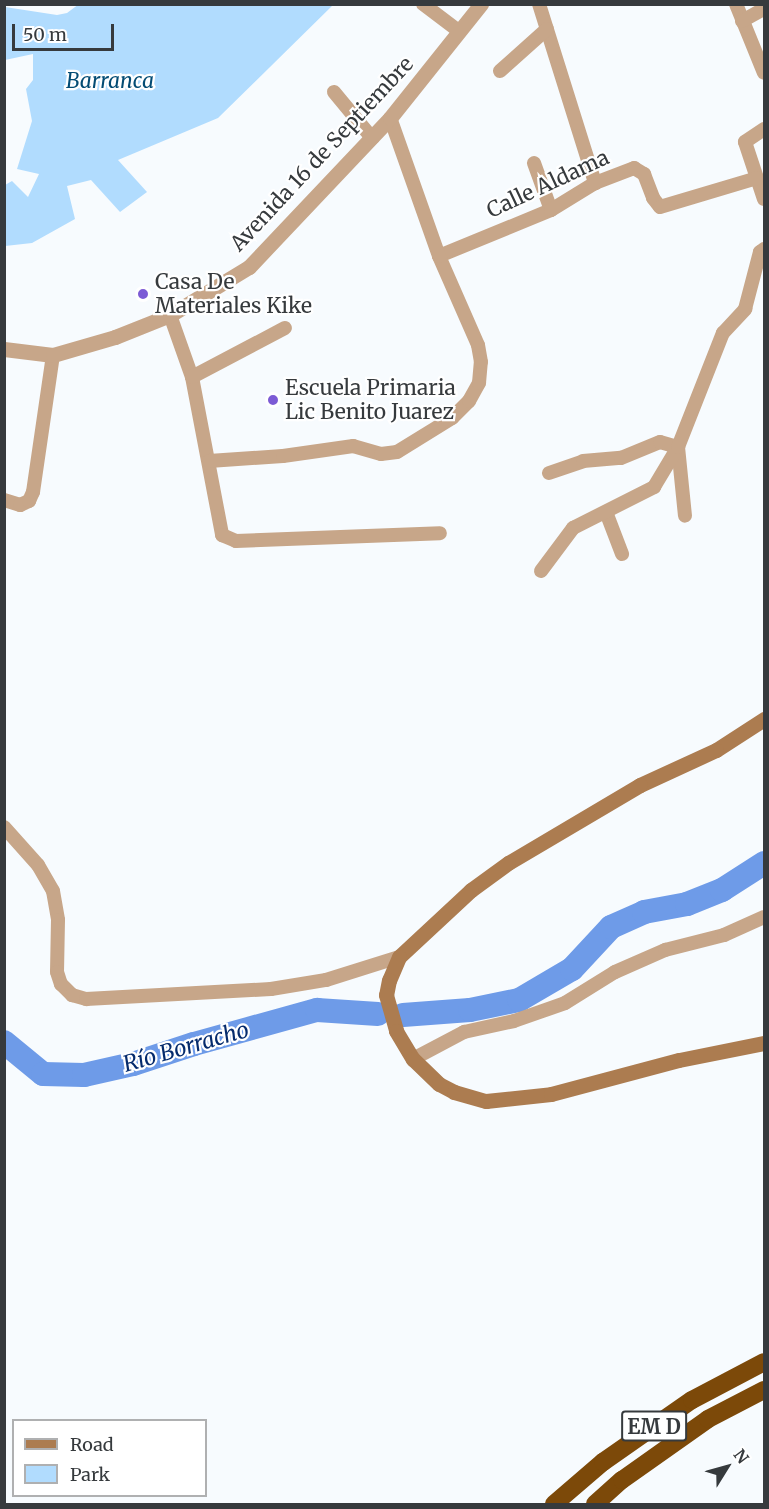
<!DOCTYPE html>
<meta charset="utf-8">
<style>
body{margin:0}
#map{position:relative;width:769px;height:1509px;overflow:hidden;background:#f7fbfe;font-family:Merriweather,serif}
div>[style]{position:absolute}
.green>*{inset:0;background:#b1dcfe}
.river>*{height:24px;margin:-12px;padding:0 12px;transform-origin:12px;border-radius:12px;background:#6e9be8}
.minor>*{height:14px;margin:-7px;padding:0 7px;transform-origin:7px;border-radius:7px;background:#c7a689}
.tertiary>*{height:15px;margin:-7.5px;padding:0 7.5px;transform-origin:7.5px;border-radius:7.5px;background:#c7a689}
.secondary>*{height:15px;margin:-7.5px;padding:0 7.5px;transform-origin:7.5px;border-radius:7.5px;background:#ac7c50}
.motorway>*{height:18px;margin:-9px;padding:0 9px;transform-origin:9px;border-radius:9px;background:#7c4909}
.dots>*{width:16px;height:16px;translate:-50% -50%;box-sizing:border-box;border:3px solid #fff;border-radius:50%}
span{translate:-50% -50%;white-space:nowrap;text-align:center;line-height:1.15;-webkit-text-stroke:4.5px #fff;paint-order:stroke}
.shield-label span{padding:2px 4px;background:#fff;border:2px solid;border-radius:4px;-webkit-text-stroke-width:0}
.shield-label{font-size:20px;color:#363a3d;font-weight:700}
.park-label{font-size:21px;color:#034c74;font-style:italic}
.street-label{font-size:21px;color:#363a3d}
.poi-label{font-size:21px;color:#363a3d}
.left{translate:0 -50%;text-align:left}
.water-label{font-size:22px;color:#052b6d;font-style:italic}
.frame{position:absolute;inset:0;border:6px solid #363a3d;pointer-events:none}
.legend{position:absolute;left:12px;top:1419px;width:195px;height:78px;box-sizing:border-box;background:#fff;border:2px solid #afb0b1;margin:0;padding:8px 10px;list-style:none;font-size:18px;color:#363a3d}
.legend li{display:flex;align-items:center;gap:12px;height:30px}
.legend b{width:30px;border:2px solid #afb0b1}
.north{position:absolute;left:697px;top:1437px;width:60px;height:60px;-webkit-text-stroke:4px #fff;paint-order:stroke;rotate:53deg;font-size:16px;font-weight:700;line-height:24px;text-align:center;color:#363a3d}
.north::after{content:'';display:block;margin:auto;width:21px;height:27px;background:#363a3d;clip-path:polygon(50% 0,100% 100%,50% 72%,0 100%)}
.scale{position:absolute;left:12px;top:24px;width:102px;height:27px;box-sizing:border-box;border:3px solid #363a3d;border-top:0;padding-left:8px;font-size:18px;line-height:21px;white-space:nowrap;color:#363a3d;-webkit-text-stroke:4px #fff;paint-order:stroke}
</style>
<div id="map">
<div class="green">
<div style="clip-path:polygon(79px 4px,333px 4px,333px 5px,218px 118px,118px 160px,147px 192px,120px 212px,91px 180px,67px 186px,75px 219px,32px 243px,5px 246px,5px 185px,12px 181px,28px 197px,39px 174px,17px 169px,32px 121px,26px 89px,33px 80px,33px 54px,5px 60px,5px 7px,57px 15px,67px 13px)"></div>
</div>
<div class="river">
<div style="left:403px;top:1015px;width:67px;rotate:-4.3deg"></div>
<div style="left:470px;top:1010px;width:50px;rotate:-11.5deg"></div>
<div style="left:519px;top:1000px;width:61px;rotate:-30.3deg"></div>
<div style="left:572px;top:969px;width:57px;rotate:-47.1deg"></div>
<div style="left:611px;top:927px;width:36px;rotate:-24deg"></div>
<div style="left:644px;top:912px;width:44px;rotate:-10.5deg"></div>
<div style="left:687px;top:904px;width:38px;rotate:-22deg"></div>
<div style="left:722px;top:890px;width:50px;rotate:-32.7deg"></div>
<div style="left:4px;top:1042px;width:50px;rotate:39.4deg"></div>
<div style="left:43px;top:1074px;width:41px;rotate:1.4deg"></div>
<div style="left:84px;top:1075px;width:50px;rotate:-12.7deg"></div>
<div style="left:133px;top:1064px;width:64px;rotate:-18.2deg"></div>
<div style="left:194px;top:1044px;width:128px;rotate:-15.5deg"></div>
<div style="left:317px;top:1010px;width:61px;rotate:3.8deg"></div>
</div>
<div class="minor">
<div style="left:423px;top:4px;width:46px;rotate:37.1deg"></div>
<div style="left:539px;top:4px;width:188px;rotate:72.6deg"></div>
<div style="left:736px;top:4px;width:74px;rotate:67.9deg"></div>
<div style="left:742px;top:21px;width:25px;rotate:-29deg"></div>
<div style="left:500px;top:71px;width:63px;rotate:-41.8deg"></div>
<div style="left:334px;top:92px;width:60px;rotate:50.4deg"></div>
<div style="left:764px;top:129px;width:23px;rotate:146deg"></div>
<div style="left:745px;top:142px;width:60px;rotate:71.6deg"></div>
<div style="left:534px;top:163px;width:50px;rotate:70.1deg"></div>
<div style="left:439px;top:256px;width:121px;rotate:-22.3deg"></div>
<div style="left:551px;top:210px;width:52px;rotate:-31.5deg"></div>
<div style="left:595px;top:183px;width:42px;rotate:-21deg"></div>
<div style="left:634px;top:168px;width:12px;rotate:31deg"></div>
<div style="left:644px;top:174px;width:26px;rotate:69deg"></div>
<div style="left:653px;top:198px;width:11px;rotate:52deg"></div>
<div style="left:660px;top:207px;width:101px;rotate:-16.6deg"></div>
<div style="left:170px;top:315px;width:66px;rotate:70.5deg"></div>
<div style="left:192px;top:377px;width:161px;rotate:79.2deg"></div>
<div style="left:222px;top:535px;width:15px;rotate:23deg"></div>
<div style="left:236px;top:541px;width:204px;rotate:-2.2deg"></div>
<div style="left:192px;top:377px;width:105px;rotate:-27.8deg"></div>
<div style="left:209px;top:461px;width:74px;rotate:-3.9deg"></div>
<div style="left:283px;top:456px;width:71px;rotate:-8.1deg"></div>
<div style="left:353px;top:446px;width:29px;rotate:16deg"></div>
<div style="left:381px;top:454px;width:16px;rotate:-7deg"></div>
<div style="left:397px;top:452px;width:65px;rotate:-31.7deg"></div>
<div style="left:452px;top:418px;width:24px;rotate:-45deg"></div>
<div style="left:469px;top:401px;width:21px;rotate:-61deg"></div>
<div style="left:479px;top:383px;width:21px;rotate:-85deg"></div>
<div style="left:481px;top:362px;width:17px;rotate:-100deg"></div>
<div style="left:478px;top:345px;width:97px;rotate:-113.7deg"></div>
<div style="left:439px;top:256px;width:146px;rotate:-109.5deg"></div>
<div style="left:549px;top:473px;width:36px;rotate:-19deg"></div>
<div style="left:583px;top:461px;width:38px;rotate:-5deg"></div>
<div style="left:621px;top:458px;width:42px;rotate:-22.3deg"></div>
<div style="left:660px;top:442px;width:19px;rotate:16deg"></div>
<div style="left:678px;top:447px;width:69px;rotate:84.2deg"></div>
<div style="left:4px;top:500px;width:17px;rotate:17deg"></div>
<div style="left:20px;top:505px;width:10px;rotate:-24deg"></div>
<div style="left:29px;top:501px;width:10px;rotate:-66deg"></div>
<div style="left:33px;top:492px;width:138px;rotate:-81.7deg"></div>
<div style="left:606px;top:512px;width:45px;rotate:69.1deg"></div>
<div style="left:541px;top:571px;width:54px;rotate:-53.3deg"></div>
<div style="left:573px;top:528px;width:91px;rotate:-26.8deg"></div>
<div style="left:654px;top:487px;width:47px;rotate:-59deg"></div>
<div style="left:678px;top:447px;width:123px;rotate:-68.5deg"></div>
<div style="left:723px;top:333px;width:33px;rotate:-47deg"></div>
<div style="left:745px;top:309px;width:59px;rotate:-75.3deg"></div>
<div style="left:760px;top:252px;width:5px;rotate:-37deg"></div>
<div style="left:4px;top:827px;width:51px;rotate:48.2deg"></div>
<div style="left:38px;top:865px;width:30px;rotate:60deg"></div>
<div style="left:53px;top:891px;width:29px;rotate:80deg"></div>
<div style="left:58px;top:920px;width:52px;rotate:91.1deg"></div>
<div style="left:57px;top:972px;width:13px;rotate:72deg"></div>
<div style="left:61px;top:984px;width:16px;rotate:45deg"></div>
<div style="left:72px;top:995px;width:15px;rotate:16deg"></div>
<div style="left:86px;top:999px;width:185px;rotate:-3.1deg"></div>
<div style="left:271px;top:989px;width:56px;rotate:-9.3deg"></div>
<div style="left:326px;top:980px;width:77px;rotate:-17.5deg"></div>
<div style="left:413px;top:1059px;width:58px;rotate:-27.9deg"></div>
<div style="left:464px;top:1032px;width:51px;rotate:-12.4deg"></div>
<div style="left:514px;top:1021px;width:54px;rotate:-19.4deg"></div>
<div style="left:565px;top:1003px;width:59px;rotate:-31.8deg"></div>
<div style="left:615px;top:972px;width:55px;rotate:-23.7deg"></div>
<div style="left:665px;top:950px;width:61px;rotate:-14.3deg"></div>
<div style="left:724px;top:935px;width:44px;rotate:-24.2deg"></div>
</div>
<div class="tertiary">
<div style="left:4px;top:349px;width:49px;rotate:7deg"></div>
<div style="left:53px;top:355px;width:65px;rotate:-16.2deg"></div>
<div style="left:115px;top:337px;width:59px;rotate:-21.8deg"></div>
<div style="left:170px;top:315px;width:92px;rotate:-31.3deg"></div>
<div style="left:249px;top:267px;width:205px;rotate:-46.6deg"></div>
<div style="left:390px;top:118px;width:146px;rotate:-51.4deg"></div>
</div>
<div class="secondary">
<div style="left:764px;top:719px;width:57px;rotate:147.1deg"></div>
<div style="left:716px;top:750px;width:84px;rotate:155.3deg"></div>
<div style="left:640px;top:785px;width:153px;rotate:149.4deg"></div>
<div style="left:508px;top:863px;width:46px;rotate:143.9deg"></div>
<div style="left:471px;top:890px;width:98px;rotate:137.1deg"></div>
<div style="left:399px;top:957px;width:25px;rotate:113deg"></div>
<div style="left:389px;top:980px;width:15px;rotate:101deg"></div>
<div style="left:386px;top:995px;width:37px;rotate:74deg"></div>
<div style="left:396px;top:1031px;width:33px;rotate:59deg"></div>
<div style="left:413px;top:1059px;width:36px;rotate:44deg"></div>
<div style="left:439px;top:1084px;width:17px;rotate:28deg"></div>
<div style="left:454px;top:1092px;width:33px;rotate:16deg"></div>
<div style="left:486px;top:1101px;width:65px;rotate:-6.1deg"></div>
<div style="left:551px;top:1094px;width:132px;rotate:-14.9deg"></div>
<div style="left:679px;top:1060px;width:87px;rotate:-11.3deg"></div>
</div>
<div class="motorway">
<div style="left:554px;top:1504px;width:65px;rotate:-40.6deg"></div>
<div style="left:603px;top:1462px;width:108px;rotate:-34.9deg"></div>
<div style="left:692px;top:1400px;width:81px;rotate:-27.8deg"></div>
<div style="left:595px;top:1504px;width:36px;rotate:-42deg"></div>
<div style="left:622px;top:1480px;width:105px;rotate:-35.3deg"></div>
<div style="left:708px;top:1419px;width:63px;rotate:-27.4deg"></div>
</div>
<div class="dots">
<div style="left:143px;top:294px;background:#7c5bd5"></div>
<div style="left:273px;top:400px;background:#7c5bd5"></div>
</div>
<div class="shield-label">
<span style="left:654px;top:1426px">EM D</span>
</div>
<div class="park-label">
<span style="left:110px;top:81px">Barranca</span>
</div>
<div class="street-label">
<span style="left:322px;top:154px;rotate:-47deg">Avenida 16 de Septiembre</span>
<span style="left:548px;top:184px;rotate:-25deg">Calle Aldama</span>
</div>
<div class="poi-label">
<span class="left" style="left:155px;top:294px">Casa De<br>Materiales Kike</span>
<span class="left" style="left:285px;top:400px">Escuela Primaria<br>Lic Benito Juarez</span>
</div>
<div class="water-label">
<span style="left:186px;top:1047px;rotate:-16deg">Río Borracho</span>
</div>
<div class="frame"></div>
<ul class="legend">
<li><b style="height:8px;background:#ac7c50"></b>Road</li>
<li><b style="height:16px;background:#b1dcfe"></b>Park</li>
</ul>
<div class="north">N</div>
<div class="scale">50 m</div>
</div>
